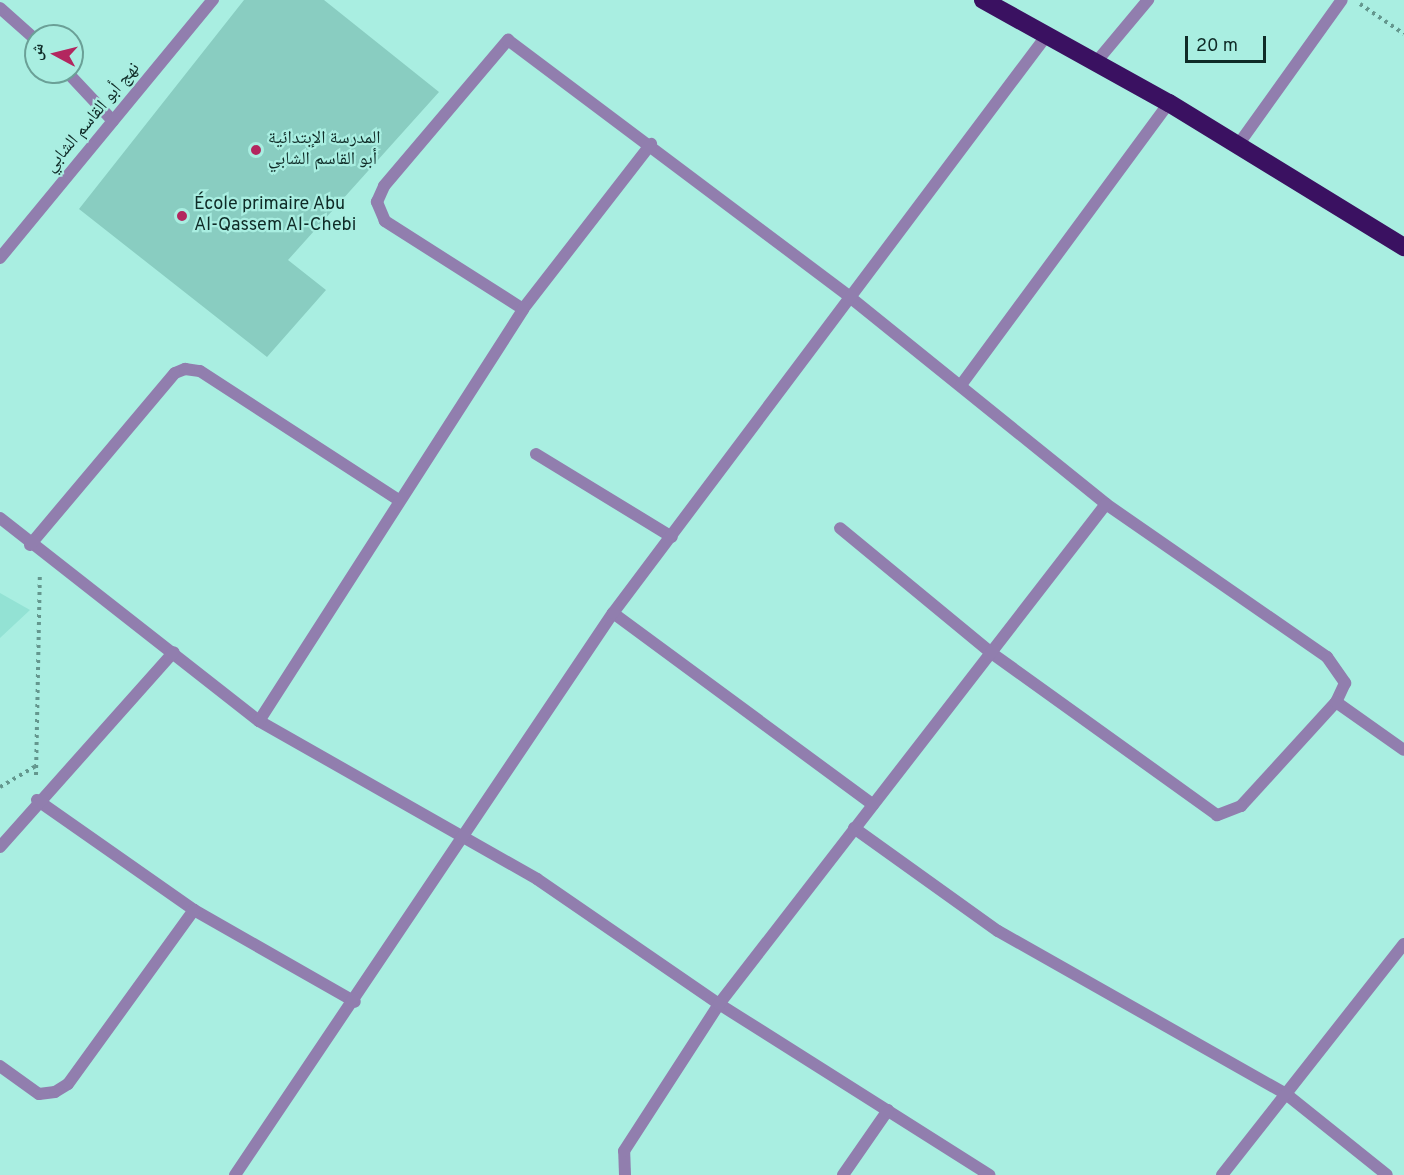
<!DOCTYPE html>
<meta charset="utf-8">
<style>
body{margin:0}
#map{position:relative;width:1404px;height:1175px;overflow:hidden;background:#a9eee1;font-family:Overpass,"Noto Naskh Arabic",sans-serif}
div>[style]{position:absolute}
.built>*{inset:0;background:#93e2d4}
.building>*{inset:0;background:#89cdc1}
.path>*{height:4px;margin-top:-2px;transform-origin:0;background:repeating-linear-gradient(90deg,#64978e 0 3px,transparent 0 7.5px)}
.street>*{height:12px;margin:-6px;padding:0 6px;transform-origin:6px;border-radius:6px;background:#917eae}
.highway>*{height:18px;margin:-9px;padding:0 9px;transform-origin:9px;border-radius:9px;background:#3a1161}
.dots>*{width:16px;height:16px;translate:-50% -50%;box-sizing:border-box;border:3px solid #a9eee1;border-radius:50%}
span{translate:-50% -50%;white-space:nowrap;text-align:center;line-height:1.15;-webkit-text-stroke:4.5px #a9eee1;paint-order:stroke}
.street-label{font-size:18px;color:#0f2b27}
.poi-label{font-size:18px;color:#0f2b27}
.left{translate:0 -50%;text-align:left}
.north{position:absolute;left:24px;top:24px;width:60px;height:60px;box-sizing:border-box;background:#a9eee1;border:2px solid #6ba097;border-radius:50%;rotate:277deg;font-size:16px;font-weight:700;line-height:24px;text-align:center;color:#0f2b27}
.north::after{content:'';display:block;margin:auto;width:21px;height:27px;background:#b3275f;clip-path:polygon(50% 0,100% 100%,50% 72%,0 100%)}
.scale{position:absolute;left:1185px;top:36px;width:81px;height:27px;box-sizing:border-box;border:3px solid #0f2b27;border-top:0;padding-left:8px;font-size:18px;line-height:21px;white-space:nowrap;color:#0f2b27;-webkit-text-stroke:4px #a9eee1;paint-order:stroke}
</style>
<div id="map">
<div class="built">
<div style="clip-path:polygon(0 593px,30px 610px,0 638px)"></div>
</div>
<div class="building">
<div style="clip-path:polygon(244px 0,324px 0,439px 92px,288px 260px,326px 290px,267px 357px,79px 209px)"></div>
</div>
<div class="path">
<div style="left:1360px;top:4px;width:53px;rotate:34.3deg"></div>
<div style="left:36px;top:775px;width:202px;rotate:-88.9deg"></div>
<div style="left:0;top:787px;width:42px;rotate:-30.3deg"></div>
</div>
<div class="street">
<div style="left:0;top:8px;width:48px;rotate:41.6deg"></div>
<div style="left:1097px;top:61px;width:80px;rotate:-50.1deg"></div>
<div style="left:67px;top:72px;width:67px;rotate:46.8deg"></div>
<div style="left:1238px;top:145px;width:178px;rotate:-54.4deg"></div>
<div style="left:0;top:258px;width:335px;rotate:-50.5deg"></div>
<div style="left:523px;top:309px;width:164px;rotate:-147.5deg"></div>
<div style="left:385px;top:221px;width:21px;rotate:-113deg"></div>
<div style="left:377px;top:202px;width:17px;rotate:-66deg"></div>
<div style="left:384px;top:186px;width:192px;rotate:-49.7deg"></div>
<div style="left:508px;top:40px;width:429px;rotate:36.9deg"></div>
<div style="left:851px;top:298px;width:328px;rotate:38.9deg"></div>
<div style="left:1106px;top:504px;width:269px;rotate:34.7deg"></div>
<div style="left:1327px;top:657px;width:32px;rotate:55deg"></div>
<div style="left:1345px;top:683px;width:21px;rotate:115deg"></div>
<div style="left:1336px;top:702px;width:141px;rotate:132.4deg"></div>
<div style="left:1241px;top:806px;width:26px;rotate:159deg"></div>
<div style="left:1217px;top:815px;width:281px;rotate:-144.3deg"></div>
<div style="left:989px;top:651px;width:193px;rotate:-140.5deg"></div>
<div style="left:961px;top:385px;width:350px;rotate:-53.6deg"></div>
<div style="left:536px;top:454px;width:159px;rotate:31.4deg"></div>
<div style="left:0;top:518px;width:329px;rotate:38.1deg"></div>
<div style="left:259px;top:721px;width:320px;rotate:29.6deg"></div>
<div style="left:537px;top:879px;width:221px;rotate:34.5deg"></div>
<div style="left:719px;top:1004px;width:320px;rotate:32.3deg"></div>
<div style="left:30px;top:545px;width:225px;rotate:-49.9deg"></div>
<div style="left:175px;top:373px;width:11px;rotate:-22deg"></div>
<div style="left:185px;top:369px;width:15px;rotate:8deg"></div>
<div style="left:200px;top:371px;width:235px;rotate:33deg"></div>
<div style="left:613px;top:613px;width:323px;rotate:36.4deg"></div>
<div style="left:1336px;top:702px;width:83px;rotate:35.2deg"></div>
<div style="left:259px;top:721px;width:489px;rotate:-57.3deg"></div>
<div style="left:523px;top:309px;width:209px;rotate:-52.2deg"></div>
<div style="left:37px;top:800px;width:192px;rotate:35deg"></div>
<div style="left:194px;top:910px;width:185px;rotate:29.7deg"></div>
<div style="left:854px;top:828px;width:177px;rotate:35.6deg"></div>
<div style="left:998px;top:931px;width:331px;rotate:29.5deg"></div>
<div style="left:1286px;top:1094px;width:129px;rotate:38.7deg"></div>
<div style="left:0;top:847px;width:261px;rotate:-48.3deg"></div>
<div style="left:0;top:1066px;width:48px;rotate:35.7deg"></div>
<div style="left:39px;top:1094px;width:16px;rotate:-7deg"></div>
<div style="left:55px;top:1092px;width:15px;rotate:-32deg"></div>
<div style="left:68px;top:1084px;width:215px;rotate:-54.1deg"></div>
<div style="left:235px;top:1175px;width:677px;rotate:-56.08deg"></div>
<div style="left:613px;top:613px;width:723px;rotate:-53.1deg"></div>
<div style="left:625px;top:1175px;width:24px;rotate:-92deg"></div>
<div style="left:624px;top:1151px;width:175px;rotate:-57.1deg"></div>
<div style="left:719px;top:1004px;width:632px;rotate:-52.26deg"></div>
<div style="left:843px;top:1175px;width:79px;rotate:-55.3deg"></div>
<div style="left:1222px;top:1175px;width:294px;rotate:-51.8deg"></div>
</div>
<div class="highway">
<div style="left:983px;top:0;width:213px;rotate:29deg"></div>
<div style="left:1169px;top:103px;width:276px;rotate:31.5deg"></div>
</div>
<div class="dots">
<div style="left:256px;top:150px;background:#b3275f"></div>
<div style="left:182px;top:216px;background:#b3275f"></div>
</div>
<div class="street-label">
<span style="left:93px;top:118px;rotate:-50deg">نهج أبو القاسم الشابي</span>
</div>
<div class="poi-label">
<span class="left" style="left:268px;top:150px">المدرسة الإبتدائية<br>أبو القاسم الشابي</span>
<span class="left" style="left:194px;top:216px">École primaire Abu<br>Al-Qassem Al-Chebi</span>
</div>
<div class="north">ش</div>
<div class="scale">20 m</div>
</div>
